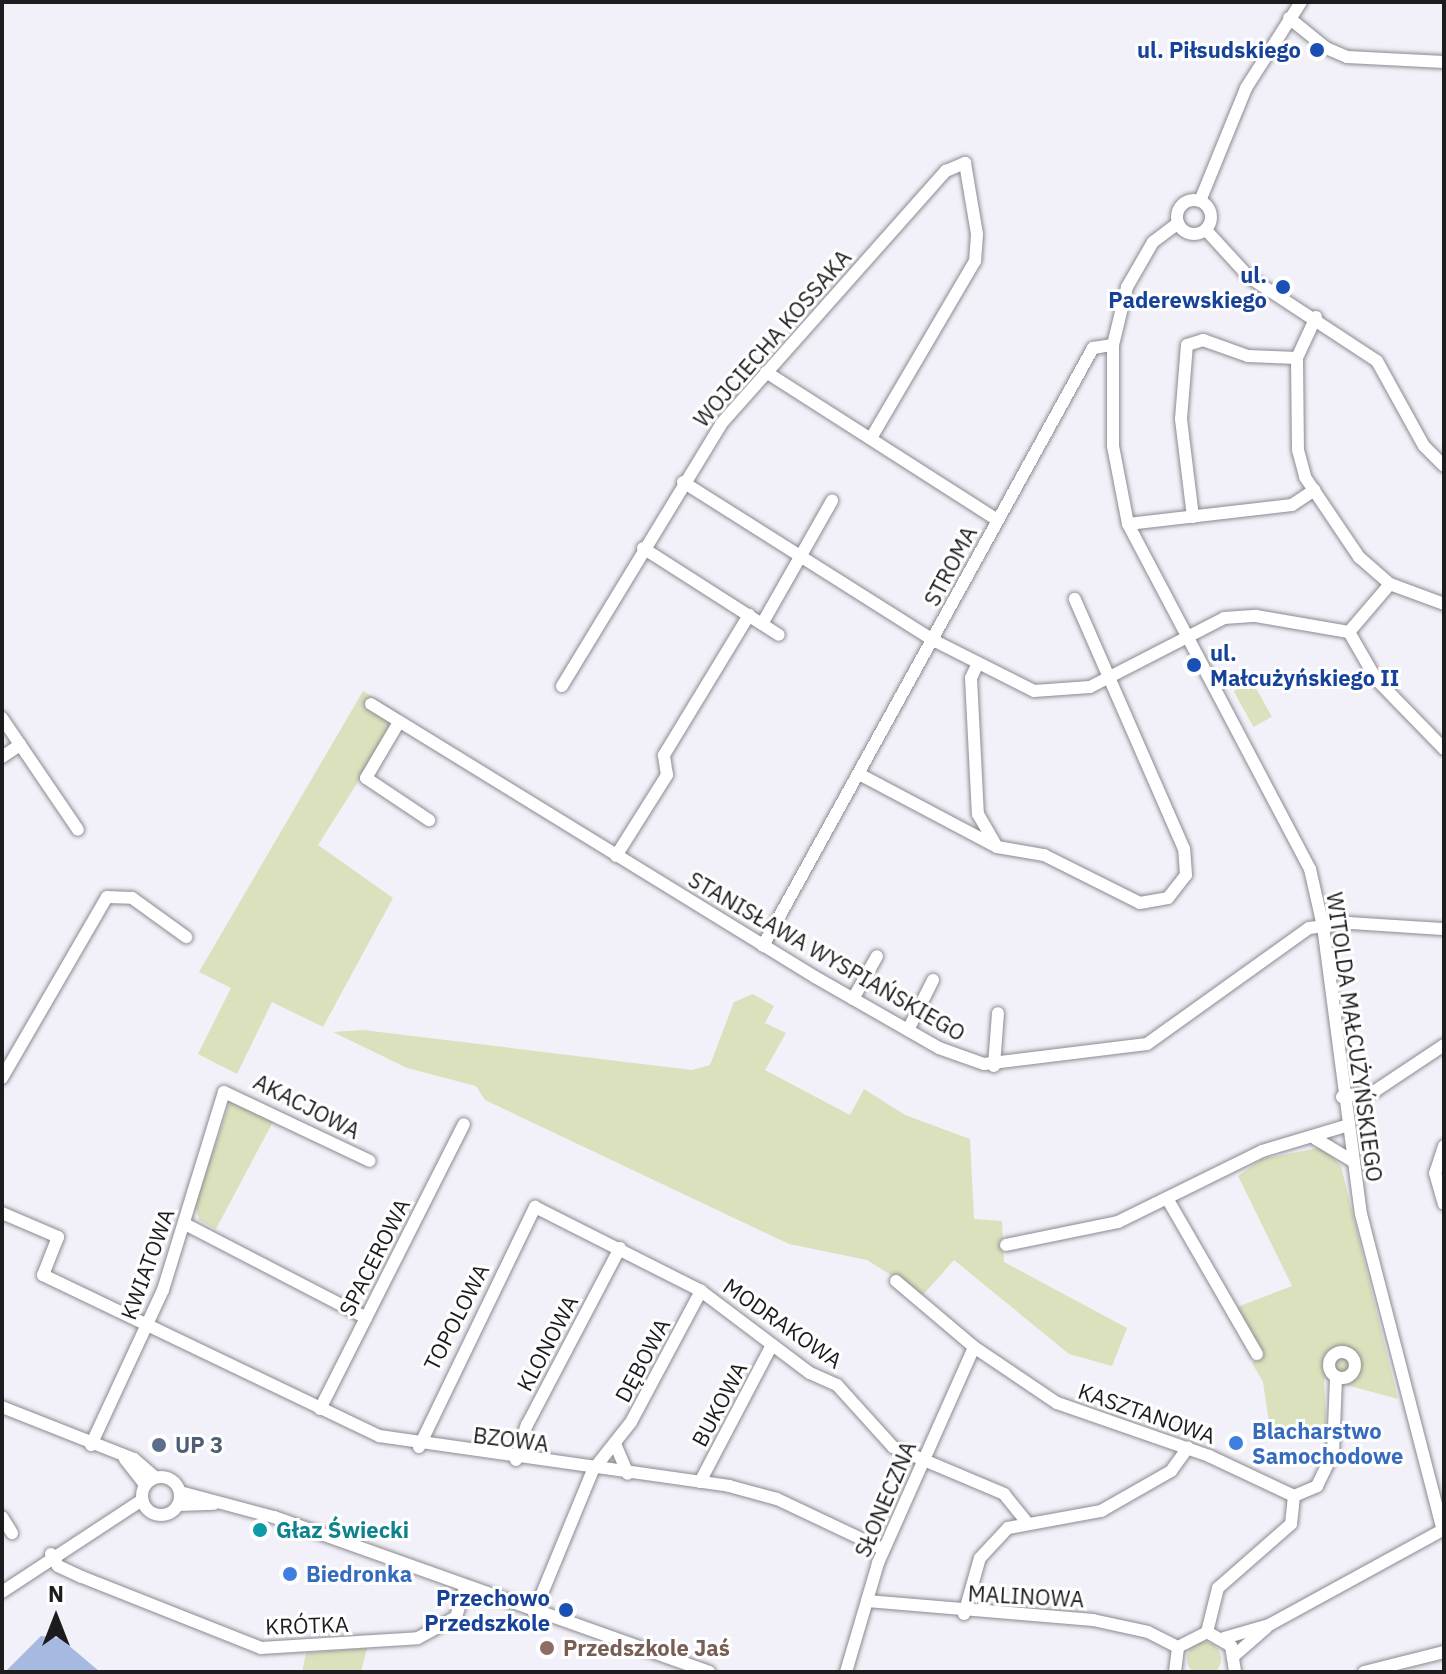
<!DOCTYPE html>
<meta charset="utf-8">
<style>
body{margin:0}
#map{position:relative;width:1446px;height:1674px;overflow:hidden;background:#f2f1f9;font-family:"IBM Plex Sans",sans-serif}
div>[style]{position:absolute}
.green>*{inset:0;background:#dbe1bc;transform-origin:0 0}
.round{border-radius:50%}
.water>*{inset:0;background:#a6b9e0}
.roads{filter:drop-shadow(0 0 2px #8b8a91) drop-shadow(0 0 2px #8b8a91)}
.minor>*{height:12px;margin:-6px;padding:0 6px;transform-origin:6px;border-radius:6px;background:#fff}
.minor>.ring{margin:-6px;padding:0;box-sizing:content-box;background:none;border:12px solid #fff;border-radius:50%}
.dots>*{width:22px;height:22px;translate:-50% -50%;box-sizing:border-box;border:4px solid #fff;border-radius:50%}
span{translate:-50% -50%;white-space:nowrap;text-align:center;line-height:1.15;-webkit-text-stroke:6px #fff;paint-order:stroke}
.transit-label{font-size:22px;color:#164399;font-weight:700}
.right{translate:-100% -50%;text-align:right}
.left{translate:0 -50%;text-align:left}
.street-label{font-size:22px;color:#1c1c1e}
.shop-label{font-size:22px;color:#366cbe;font-weight:700}
.service-label{font-size:22px;color:#4e5e75;font-weight:700}
.culture-label{font-size:22px;color:#0d838f;font-weight:700}
.education-label{font-size:22px;color:#785e54;font-weight:700}
.frame{position:absolute;inset:0;border:4px solid #1c1c1e;pointer-events:none}
.north{position:absolute;left:16px;top:1578px;width:80px;height:80px;-webkit-text-stroke:6px #fff;paint-order:stroke;rotate:0deg;font-size:22px;font-weight:700;line-height:32px;text-align:center;color:#1c1c1e}
.north::after{content:'';display:block;margin:auto;width:28px;height:36px;background:#1c1c1e;clip-path:polygon(50% 0,100% 100%,50% 72%,0 100%)}
</style>
<div id="map">
<div class="green">
<div style="left:1252px;top:681px;width:41px;height:21px;rotate:61deg"></div>
<div style="clip-path:polygon(363px 691px,401px 714px,318px 845px,393px 898px,323px 1027px,272px 1002px,237px 1074px,198px 1054px,231px 988px,199px 972px)"></div>
<div style="clip-path:polygon(753px 994px,774px 1006px,765px 1023px,786px 1033px,765px 1070px,850px 1115px,864px 1089px,905px 1115px,970px 1139px,974px 1219px,1002px 1221px,1004px 1262px,1127px 1328px,1112px 1366px,1069px 1354px,954px 1260px,923px 1295px,867px 1260px,789px 1244px,485px 1100px,476px 1086px,407px 1068px,333px 1032px,363px 1030px,692px 1070px,710px 1065px,734px 1002px)"></div>
<div style="clip-path:polygon(231px 1099px,275px 1118px,216px 1229px,199px 1220px,195px 1204px)"></div>
<div style="clip-path:polygon(1323px 1147px,1341px 1166px,1398px 1399px,1324px 1379px,1327px 1437px,1270px 1429px,1263px 1382px,1252px 1363px,1263px 1355px,1237px 1307px,1292px 1286px,1238px 1176px,1262px 1159px)"></div>
<div class="round" style="left:1187px;top:1642px;width:34px;height:34px"></div>
<div style="clip-path:polygon(367px 1648px,361px 1672px,302px 1672px,306px 1653px)"></div>
</div>
<div class="water">
<div style="clip-path:polygon(41px 1636px,60px 1638px,100px 1672px,5px 1672px)"></div>
</div>
<div class="roads">
<div class="minor">
<div style="left:1289px;top:18px;width:48px;rotate:39deg"></div>
<div style="left:1326px;top:48px;width:23px;rotate:23deg"></div>
<div style="left:1347px;top:57px;width:97px;rotate:3deg"></div>
<div class="ring" style="left:1177px;top:200px;width:22px;height:22px"></div>
<div style="left:1200px;top:201px;width:122px;rotate:-67.8deg"></div>
<div style="left:1246px;top:88px;width:102px;rotate:-57.4deg"></div>
<div style="left:1206px;top:230px;width:64px;rotate:47.5deg"></div>
<div style="left:1249px;top:277px;width:153px;rotate:33.3deg"></div>
<div style="left:1377px;top:361px;width:97px;rotate:61.1deg"></div>
<div style="left:1424px;top:446px;width:28px;rotate:45deg"></div>
<div style="left:1316px;top:317px;width:45px;rotate:114.9deg"></div>
<div style="left:1297px;top:358px;width:92px;rotate:89.4deg"></div>
<div style="left:1298px;top:450px;width:28px;rotate:75deg"></div>
<div style="left:1305px;top:477px;width:97px;rotate:56deg"></div>
<div style="left:1359px;top:557px;width:41px;rotate:41.1deg"></div>
<div style="left:1390px;top:584px;width:58px;rotate:20.3deg"></div>
<div style="left:1113px;top:345px;width:101px;rotate:90deg"></div>
<div style="left:1113px;top:446px;width:79px;rotate:79.1deg"></div>
<div style="left:1128px;top:524px;width:390px;rotate:62.2deg"></div>
<div style="left:1310px;top:869px;width:58px;rotate:77.2deg"></div>
<div style="left:1323px;top:926px;width:290px;rotate:82.5deg"></div>
<div style="left:1361px;top:1214px;width:326px;rotate:75.5deg"></div>
<div style="left:766px;top:372px;width:274px;rotate:32.6deg"></div>
<div style="left:683px;top:482px;width:296px;rotate:32.3deg"></div>
<div style="left:933px;top:640px;width:113px;rotate:26.8deg"></div>
<div style="left:1034px;top:691px;width:56px;rotate:-4.1deg"></div>
<div style="left:1090px;top:687px;width:151px;rotate:-27.2deg"></div>
<div style="left:1224px;top:618px;width:32px;rotate:-4deg"></div>
<div style="left:1256px;top:616px;width:94px;rotate:9.8deg"></div>
<div style="left:1193px;top:517px;width:99px;rotate:-97deg"></div>
<div style="left:1181px;top:419px;width:74px;rotate:-85.4deg"></div>
<div style="left:1187px;top:345px;width:17px;rotate:-17deg"></div>
<div style="left:1203px;top:340px;width:48px;rotate:19.6deg"></div>
<div style="left:1248px;top:356px;width:49px;rotate:2.3deg"></div>
<div style="left:1128px;top:524px;width:165px;rotate:-6.6deg"></div>
<div style="left:1292px;top:505px;width:27px;rotate:-34deg"></div>
<div style="left:643px;top:548px;width:161px;rotate:32.6deg"></div>
<div style="left:762px;top:624px;width:142px;rotate:-60.4deg"></div>
<div style="left:1349px;top:632px;width:54px;rotate:60.1deg"></div>
<div style="left:1376px;top:679px;width:98px;rotate:45.8deg"></div>
<div style="left:1349px;top:632px;width:63px;rotate:-49.5deg"></div>
<div style="left:978px;top:663px;width:17px;rotate:115deg"></div>
<div style="left:971px;top:678px;width:136px;rotate:87.1deg"></div>
<div style="left:978px;top:814px;width:38px;rotate:60deg"></div>
<div style="left:562px;top:686px;width:306px;rotate:-58.7deg"></div>
<div style="left:721px;top:424px;width:339px;rotate:-48.4deg"></div>
<div style="left:946px;top:171px;width:21px;rotate:-23deg"></div>
<div style="left:965px;top:163px;width:72px;rotate:80.4deg"></div>
<div style="left:977px;top:234px;width:27px;rotate:94deg"></div>
<div style="left:975px;top:261px;width:205px;rotate:120.4deg"></div>
<div style="left:371px;top:704px;width:521px;rotate:31.59deg"></div>
<div style="left:815px;top:977px;width:143px;rotate:29.8deg"></div>
<div style="left:939px;top:1048px;width:48px;rotate:19.6deg"></div>
<div style="left:984px;top:1064px;width:164px;rotate:-7deg"></div>
<div style="left:1147px;top:1044px;width:199px;rotate:-35.6deg"></div>
<div style="left:1309px;top:928px;width:41px;rotate:-7deg"></div>
<div style="left:1350px;top:923px;width:94px;rotate:3.7deg"></div>
<div style="left:2px;top:718px;width:135px;rotate:55.8deg"></div>
<div style="left:399px;top:722px;width:65px;rotate:120.5deg"></div>
<div style="left:366px;top:778px;width:76px;rotate:33.7deg"></div>
<div style="left:2px;top:757px;width:22px;rotate:-34deg"></div>
<div style="left:859px;top:774px;width:156px;rotate:27.9deg"></div>
<div style="left:997px;top:847px;width:48px;rotate:9.7deg"></div>
<div style="left:1044px;top:855px;width:107px;rotate:26.6deg"></div>
<div style="left:1140px;top:903px;width:28px;rotate:-10deg"></div>
<div style="left:1168px;top:898px;width:29px;rotate:-52deg"></div>
<div style="left:1186px;top:875px;width:26px;rotate:-94deg"></div>
<div style="left:1184px;top:849px;width:273px;rotate:-113.6deg"></div>
<div style="left:616px;top:856px;width:96px;rotate:-57.8deg"></div>
<div style="left:667px;top:775px;width:20px;rotate:-99deg"></div>
<div style="left:664px;top:755px;width:164px;rotate:-58.7deg"></div>
<div style="left:763px;top:946px;width:683px;rotate:-61.11deg"></div>
<div style="left:1093px;top:348px;width:20px;rotate:-9deg"></div>
<div style="left:1113px;top:345px;width:60px;rotate:-76.4deg"></div>
<div style="left:1127px;top:287px;width:52px;rotate:-60deg"></div>
<div style="left:1153px;top:242px;width:31px;rotate:-37deg"></div>
<div style="left:853px;top:999px;width:49px;rotate:-60.8deg"></div>
<div style="left:908px;top:1030px;width:56px;rotate:-63.4deg"></div>
<div style="left:994px;top:1066px;width:53px;rotate:-85.7deg"></div>
<div style="left:2px;top:1078px;width:209px;rotate:-59.9deg"></div>
<div style="left:107px;top:897px;width:25px;rotate:2deg"></div>
<div style="left:132px;top:898px;width:67px;rotate:35.8deg"></div>
<div style="left:1342px;top:1097px;width:34px;rotate:-10deg"></div>
<div style="left:1375px;top:1091px;width:83px;rotate:-33.7deg"></div>
<div style="left:1316px;top:1139px;width:41px;rotate:31deg"></div>
<div style="left:1444px;top:1146px;width:28px;rotate:108deg"></div>
<div style="left:1435px;top:1173px;width:32px;rotate:74deg"></div>
<div style="left:1168px;top:1200px;width:178px;rotate:60deg"></div>
<div style="left:2px;top:1213px;width:61px;rotate:23.2deg"></div>
<div style="left:58px;top:1237px;width:41px;rotate:111.5deg"></div>
<div style="left:43px;top:1275px;width:373px;rotate:25.6deg"></div>
<div style="left:379px;top:1436px;width:354px;rotate:8.1deg"></div>
<div style="left:729px;top:1486px;width:50px;rotate:15.2deg"></div>
<div style="left:777px;top:1499px;width:117px;rotate:25.3deg"></div>
<div style="left:185px;top:1224px;width:204px;rotate:27.4deg"></div>
<div style="left:1006px;top:1245px;width:114px;rotate:-11.6deg"></div>
<div style="left:1118px;top:1222px;width:161px;rotate:-26.2deg"></div>
<div style="left:1262px;top:1151px;width:88px;rotate:-16.6deg"></div>
<div style="left:896px;top:1281px;width:102px;rotate:40.2deg"></div>
<div style="left:974px;top:1347px;width:100px;rotate:34deg"></div>
<div style="left:1057px;top:1403px;width:161px;rotate:19.2deg"></div>
<div style="left:1209px;top:1456px;width:94px;rotate:25.2deg"></div>
<div style="left:1294px;top:1496px;width:28px;rotate:96deg"></div>
<div style="left:1291px;top:1524px;width:97px;rotate:138.8deg"></div>
<div style="left:1218px;top:1588px;width:45px;rotate:104deg"></div>
<div class="ring" style="left:1329px;top:1352px;width:14px;height:14px"></div>
<div style="left:2px;top:1407px;width:142px;rotate:21.5deg"></div>
<div style="left:134px;top:1459px;width:28px;rotate:41deg"></div>
<div style="left:320px;top:1409px;width:319px;rotate:-63.2deg"></div>
<div style="left:91px;top:1445px;width:171px;rotate:-65.1deg"></div>
<div style="left:163px;top:1290px;width:207px;rotate:-72.9deg"></div>
<div style="left:224px;top:1092px;width:161px;rotate:25.3deg"></div>
<div style="left:616px;top:1446px;width:30px;rotate:67deg"></div>
<div style="left:419px;top:1447px;width:267px;rotate:-64.2deg"></div>
<div style="left:535px;top:1207px;width:186px;rotate:26.8deg"></div>
<div style="left:701px;top:1291px;width:136px;rotate:37deg"></div>
<div style="left:810px;top:1373px;width:30px;rotate:24deg"></div>
<div style="left:837px;top:1385px;width:84px;rotate:47.9deg"></div>
<div style="left:893px;top:1447px;width:121px;rotate:22.9deg"></div>
<div style="left:1004px;top:1494px;width:35px;rotate:51deg"></div>
<div style="left:125px;top:1459px;width:33px;rotate:52deg"></div>
<div style="left:516px;top:1460px;width:37px;rotate:-73deg"></div>
<div style="left:527px;top:1425px;width:200px;rotate:-62.3deg"></div>
<div class="ring" style="left:142px;top:1477px;width:26px;height:26px"></div>
<div style="left:700px;top:1482px;width:155px;rotate:-62.3deg"></div>
<div style="left:180px;top:1492px;width:97px;rotate:14.9deg"></div>
<div style="left:274px;top:1517px;width:462px;rotate:19.6deg"></div>
<div style="left:1294px;top:1496px;width:25px;rotate:-23deg"></div>
<div style="left:1317px;top:1486px;width:37px;rotate:-64deg"></div>
<div style="left:1333px;top:1453px;width:76px;rotate:-87.7deg"></div>
<div style="left:178px;top:1505px;width:36px;rotate:-2deg"></div>
<div style="left:2px;top:1517px;width:19px;rotate:58deg"></div>
<div style="left:51px;top:1554px;width:14px;rotate:60deg"></div>
<div style="left:58px;top:1566px;width:26px;rotate:25deg"></div>
<div style="left:82px;top:1577px;width:193px;rotate:21.6deg"></div>
<div style="left:261px;top:1648px;width:157px;rotate:-3.6deg"></div>
<div style="left:418px;top:1638px;width:43px;rotate:-28.9deg"></div>
<div style="left:456px;top:1617px;width:30px;rotate:-73deg"></div>
<div style="left:2px;top:1592px;width:168px;rotate:-33.3deg"></div>
<div style="left:867px;top:1601px;width:227px;rotate:4.8deg"></div>
<div style="left:1093px;top:1620px;width:56px;rotate:12.3deg"></div>
<div style="left:1148px;top:1632px;width:34px;rotate:27deg"></div>
<div style="left:534px;top:1613px;width:155px;rotate:-67.6deg"></div>
<div style="left:593px;top:1470px;width:61px;rotate:-51.6deg"></div>
<div style="left:631px;top:1422px;width:149px;rotate:-61.9deg"></div>
<div style="left:964px;top:1614px;width:58px;rotate:-74.1deg"></div>
<div style="left:980px;top:1558px;width:41px;rotate:-47deg"></div>
<div style="left:1008px;top:1528px;width:95px;rotate:-10.4deg"></div>
<div style="left:1101px;top:1511px;width:81px;rotate:-29.7deg"></div>
<div style="left:1171px;top:1471px;width:29px;rotate:-54deg"></div>
<div style="left:1224px;top:1638px;width:47px;rotate:-16.1deg"></div>
<div style="left:1269px;top:1625px;width:200px;rotate:-28.7deg"></div>
<div style="left:1235px;top:1655px;width:41px;rotate:-41.1deg"></div>
<div style="left:846px;top:1672px;width:114px;rotate:-73.6deg"></div>
<div style="left:878px;top:1563px;width:236px;rotate:-66deg"></div>
<div style="left:1175px;top:1672px;width:25px;rotate:-83deg"></div>
<div style="left:1178px;top:1647px;width:33px;rotate:-27deg"></div>
<div style="left:1207px;top:1632px;width:28px;rotate:30deg"></div>
<div style="left:1231px;top:1646px;width:26px;rotate:81deg"></div>
<div style="left:1364px;top:1672px;width:82px;rotate:-14deg"></div>
</div>
</div>
<div class="dots">
<div style="left:1317px;top:50px;background:#1a4fb4"></div>
<div style="left:1283px;top:287px;background:#1a4fb4"></div>
<div style="left:1194px;top:665px;background:#1a4fb4"></div>
<div style="left:1236px;top:1443px;background:#3f7fe0"></div>
<div style="left:159px;top:1445px;background:#5c6f8a"></div>
<div style="left:260px;top:1530px;background:#0f9aa8"></div>
<div style="left:290px;top:1574px;background:#3f7fe0"></div>
<div style="left:566px;top:1610px;background:#1a4fb4"></div>
<div style="left:547px;top:1648px;background:#8d6e63"></div>
</div>
<div class="transit-label">
<span class="right" style="left:1301px;top:50px">ul. Piłsudskiego</span>
<span class="right" style="left:1267px;top:287px">ul.<br>Paderewskiego</span>
<span class="left" style="left:1210px;top:665px">ul.<br>Małcużyńskiego II</span>
<span class="right" style="left:550px;top:1610px">Przechowo<br>Przedszkole</span>
</div>
<div class="street-label">
<span style="left:772px;top:338px;rotate:-49deg">WOJCIECHA KOSSAKA</span>
<span style="left:950px;top:566px;rotate:-62deg">STROMA</span>
<span style="left:827px;top:956px;rotate:30deg">STANISŁAWA WYSPIAŃSKIEGO</span>
<span style="left:1355px;top:1037px;rotate:82deg">WITOLDA MAŁCUŻYŃSKIEGO</span>
<span style="left:307px;top:1106px;rotate:27deg">AKACJOWA</span>
<span style="left:374px;top:1257px;rotate:-63deg">SPACEROWA</span>
<span style="left:147px;top:1264px;rotate:-70deg">KWIATOWA</span>
<span style="left:456px;top:1317px;rotate:-63deg">TOPOLOWA</span>
<span style="left:783px;top:1323px;rotate:35deg">MODRAKOWA</span>
<span style="left:547px;top:1343px;rotate:-62deg">KLONOWA</span>
<span style="left:642px;top:1360px;rotate:-62deg">DĘBOWA</span>
<span style="left:719px;top:1404px;rotate:-62deg">BUKOWA</span>
<span style="left:1147px;top:1413px;rotate:19deg">KASZTANOWA</span>
<span style="left:511px;top:1439px;rotate:7deg">BZOWA</span>
<span style="left:885px;top:1499px;rotate:-67deg">SŁONECZNA</span>
<span style="left:1026px;top:1596px;rotate:3deg">MALINOWA</span>
<span style="left:307px;top:1625px;rotate:-2deg">KRÓTKA</span>
</div>
<div class="shop-label">
<span class="left" style="left:1252px;top:1443px">Blacharstwo<br>Samochodowe</span>
<span class="left" style="left:306px;top:1574px">Biedronka</span>
</div>
<div class="service-label">
<span class="left" style="left:175px;top:1445px">UP 3</span>
</div>
<div class="culture-label">
<span class="left" style="left:276px;top:1530px">Głaz Świecki</span>
</div>
<div class="education-label">
<span class="left" style="left:563px;top:1648px">Przedszkole Jaś</span>
</div>
<div class="frame"></div>
<div class="north">N</div>
</div>
